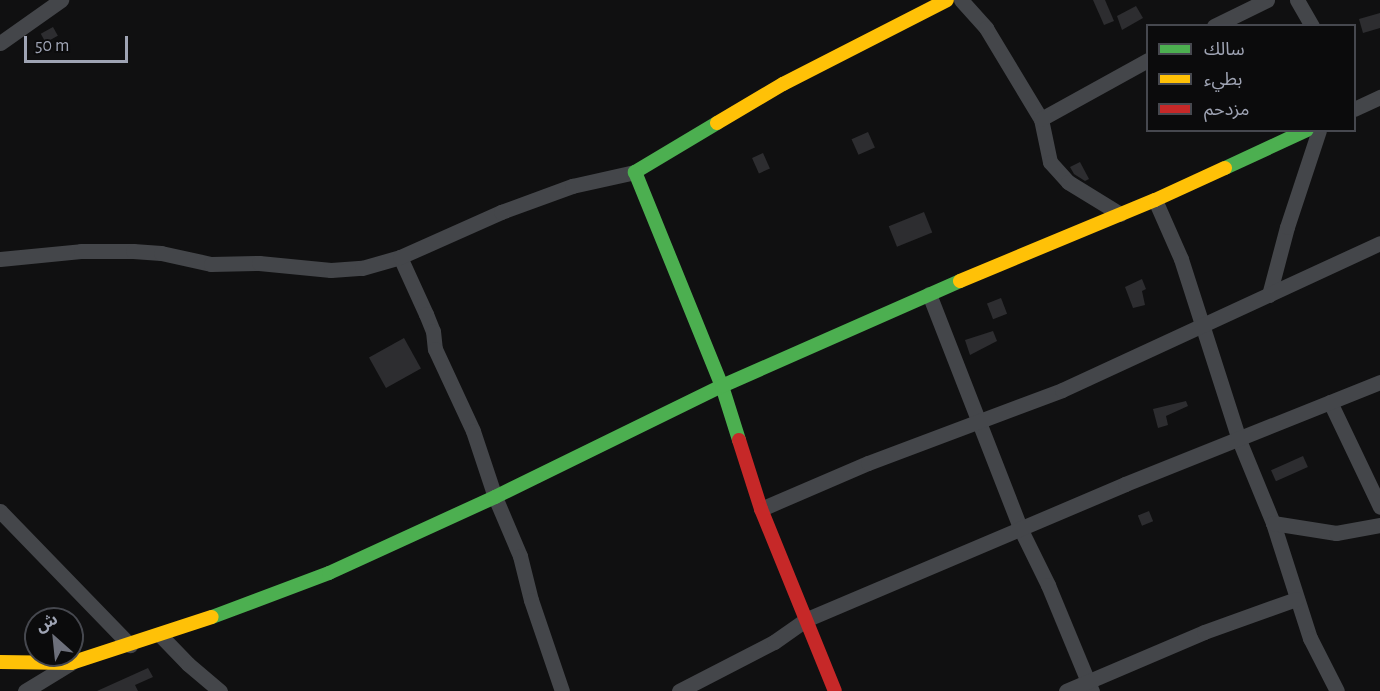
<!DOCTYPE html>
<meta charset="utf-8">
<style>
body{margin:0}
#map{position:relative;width:1380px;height:691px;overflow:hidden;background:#101011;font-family:"Alegreya Sans","Noto Sans Arabic",sans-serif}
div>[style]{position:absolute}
.building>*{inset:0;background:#2d2d30;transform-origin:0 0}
.street>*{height:15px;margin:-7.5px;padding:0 7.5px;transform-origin:7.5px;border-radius:7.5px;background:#44464a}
.fast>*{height:14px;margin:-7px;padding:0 7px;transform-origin:7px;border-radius:7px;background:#4caf50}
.slow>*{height:14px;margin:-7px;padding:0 7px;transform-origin:7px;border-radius:7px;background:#ffc107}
.jam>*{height:14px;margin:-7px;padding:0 7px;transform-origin:7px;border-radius:7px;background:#c62828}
span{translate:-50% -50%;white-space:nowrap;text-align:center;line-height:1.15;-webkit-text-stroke:4.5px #0b0b0c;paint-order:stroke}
.legend{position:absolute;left:1146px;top:24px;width:210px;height:108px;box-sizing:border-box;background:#0b0b0c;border:2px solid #46484f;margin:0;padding:8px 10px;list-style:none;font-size:18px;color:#9fa4b4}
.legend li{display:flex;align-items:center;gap:12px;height:30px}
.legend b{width:30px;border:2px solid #46484f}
.north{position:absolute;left:24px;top:607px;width:60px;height:60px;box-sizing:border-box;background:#0b0b0c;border:2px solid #46484f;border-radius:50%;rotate:333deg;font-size:16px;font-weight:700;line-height:24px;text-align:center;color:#9fa4b4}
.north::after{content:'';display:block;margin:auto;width:21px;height:27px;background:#6d707b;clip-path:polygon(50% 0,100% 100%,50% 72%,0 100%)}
.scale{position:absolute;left:24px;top:36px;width:104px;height:27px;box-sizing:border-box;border:3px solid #9fa4b4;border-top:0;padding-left:8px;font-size:18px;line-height:21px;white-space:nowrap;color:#9fa4b4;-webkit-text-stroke:4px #0b0b0c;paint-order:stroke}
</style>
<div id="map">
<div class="building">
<div style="clip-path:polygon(1093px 0,1105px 0,1114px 21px,1104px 25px)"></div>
<div style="clip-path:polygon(1136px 6px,1143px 18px,1122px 30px,1117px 16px)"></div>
<div style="clip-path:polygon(1380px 13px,1380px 28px,1363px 33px,1359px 19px)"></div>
<div style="left:53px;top:27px;width:10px;height:14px;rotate:61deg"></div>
<div style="left:868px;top:132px;width:17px;height:18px;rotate:66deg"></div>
<div style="left:763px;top:153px;width:17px;height:12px;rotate:66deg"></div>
<div style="clip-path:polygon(1080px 162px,1089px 179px,1085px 181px,1074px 174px,1070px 167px)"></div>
<div style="left:924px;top:212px;width:22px;height:38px;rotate:68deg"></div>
<div style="clip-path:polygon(1142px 279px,1146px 289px,1142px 291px,1145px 305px,1133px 308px,1125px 287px)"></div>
<div style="left:1001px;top:298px;width:17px;height:15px;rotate:69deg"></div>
<div style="clip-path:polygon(993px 331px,997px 341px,970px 355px,965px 340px)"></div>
<div style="left:404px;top:338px;width:35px;height:40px;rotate:61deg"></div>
<div style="clip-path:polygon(1186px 401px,1188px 406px,1166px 416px,1168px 425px,1158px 428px,1153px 409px)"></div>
<div style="left:1303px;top:456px;width:12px;height:35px;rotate:66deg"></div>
<div style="left:1149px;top:511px;width:11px;height:12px;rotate:68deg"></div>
<div style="clip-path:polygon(148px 668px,153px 677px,135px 685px,138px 691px,97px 691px)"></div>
</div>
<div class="street">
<div style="left:961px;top:0;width:38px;rotate:48deg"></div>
<div style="left:986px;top:28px;width:106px;rotate:58.9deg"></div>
<div style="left:1041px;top:119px;width:44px;rotate:78.2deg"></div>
<div style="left:1050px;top:162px;width:27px;rotate:48deg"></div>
<div style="left:1068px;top:182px;width:61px;rotate:31.6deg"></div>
<div style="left:1297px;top:0;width:30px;rotate:60deg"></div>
<div style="left:1214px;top:26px;width:59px;rotate:-26.1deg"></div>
<div style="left:0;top:43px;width:75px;rotate:-35.2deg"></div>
<div style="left:1354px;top:109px;width:29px;rotate:-25deg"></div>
<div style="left:1041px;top:119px;width:122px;rotate:-28.9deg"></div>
<div style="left:1155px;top:200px;width:64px;rotate:66.2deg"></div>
<div style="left:1181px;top:259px;width:190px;rotate:72.2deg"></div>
<div style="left:1239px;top:440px;width:90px;rotate:67.7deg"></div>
<div style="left:1273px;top:523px;width:121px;rotate:72.2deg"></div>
<div style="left:1310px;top:638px;width:59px;rotate:63deg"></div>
<div style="left:400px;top:257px;width:63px;rotate:65.5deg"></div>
<div style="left:426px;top:314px;width:18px;rotate:68deg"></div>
<div style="left:433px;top:331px;width:18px;rotate:84deg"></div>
<div style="left:435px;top:349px;width:90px;rotate:65.1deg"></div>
<div style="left:473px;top:431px;width:70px;rotate:71.6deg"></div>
<div style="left:495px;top:497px;width:64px;rotate:67deg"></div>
<div style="left:520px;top:556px;width:45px;rotate:76deg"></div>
<div style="left:531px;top:600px;width:96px;rotate:71.2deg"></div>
<div style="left:0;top:259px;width:81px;rotate:-5.6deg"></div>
<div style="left:81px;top:251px;width:52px"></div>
<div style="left:133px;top:251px;width:28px;rotate:4deg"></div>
<div style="left:161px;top:253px;width:51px;rotate:12.4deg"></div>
<div style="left:211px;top:264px;width:48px;rotate:-1.2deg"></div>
<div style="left:259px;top:263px;width:72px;rotate:5.6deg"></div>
<div style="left:331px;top:270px;width:31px;rotate:-4deg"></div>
<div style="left:362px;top:268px;width:40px;rotate:-16deg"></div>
<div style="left:400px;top:257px;width:111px;rotate:-24deg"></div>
<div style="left:501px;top:212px;width:76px;rotate:-20.1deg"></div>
<div style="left:572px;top:186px;width:65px;rotate:-12.5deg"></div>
<div style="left:929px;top:294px;width:251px;rotate:68.7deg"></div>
<div style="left:1020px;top:528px;width:64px;rotate:63.8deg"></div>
<div style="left:1048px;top:585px;width:115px;rotate:67.5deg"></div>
<div style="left:1269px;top:295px;width:70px;rotate:-75.2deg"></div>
<div style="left:1287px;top:227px;width:102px;rotate:-71.7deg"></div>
<div style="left:1330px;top:402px;width:116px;rotate:64.5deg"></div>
<div style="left:761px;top:509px;width:116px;rotate:-23.3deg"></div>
<div style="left:868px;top:463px;width:207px;rotate:-20.6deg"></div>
<div style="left:1062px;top:390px;width:350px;rotate:-24.8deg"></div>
<div style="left:0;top:511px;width:187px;rotate:45.9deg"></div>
<div style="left:1273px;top:523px;width:64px;rotate:9deg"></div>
<div style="left:1336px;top:533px;width:45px;rotate:-10.3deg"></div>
<div style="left:160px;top:635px;width:40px;rotate:46deg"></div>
<div style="left:188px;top:664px;width:42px;rotate:40.2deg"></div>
<div style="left:25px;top:691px;width:54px;rotate:-31.3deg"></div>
<div style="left:679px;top:691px;width:107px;rotate:-27.3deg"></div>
<div style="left:774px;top:642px;width:38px;rotate:-35deg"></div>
<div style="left:805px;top:620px;width:348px;rotate:-23deg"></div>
<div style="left:1125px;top:484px;width:275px;rotate:-21.8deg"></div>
<div style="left:1066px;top:691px;width:150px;rotate:-23.1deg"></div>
<div style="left:1204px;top:632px;width:98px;rotate:-19.7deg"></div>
</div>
<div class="fast">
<div style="left:717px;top:123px;width:96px;rotate:149.1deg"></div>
<div style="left:635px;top:172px;width:231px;rotate:67.9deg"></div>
<div style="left:722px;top:386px;width:57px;rotate:72.5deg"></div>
<div style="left:1225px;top:168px;width:90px;rotate:-24.9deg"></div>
<div style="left:212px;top:617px;width:125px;rotate:-20.6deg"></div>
<div style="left:329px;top:573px;width:183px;rotate:-24.6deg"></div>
<div style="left:495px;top:497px;width:253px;rotate:-26.1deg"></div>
<div style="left:722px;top:386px;width:260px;rotate:-23.8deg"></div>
</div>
<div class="slow">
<div style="left:717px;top:123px;width:77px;rotate:-30.6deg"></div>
<div style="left:783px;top:84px;width:184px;rotate:-27.1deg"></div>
<div style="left:960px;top:281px;width:211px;rotate:-22.6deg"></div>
<div style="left:1155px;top:200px;width:77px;rotate:-24.6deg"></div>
<div style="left:0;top:662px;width:71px;rotate:0.8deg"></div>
<div style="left:71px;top:663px;width:148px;rotate:-18.1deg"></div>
</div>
<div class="jam">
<div style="left:739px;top:440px;width:72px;rotate:72.3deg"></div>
<div style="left:761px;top:509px;width:196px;rotate:67.9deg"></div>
</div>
<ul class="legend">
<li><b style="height:8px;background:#4caf50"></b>سالك</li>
<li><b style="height:8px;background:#ffc107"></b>بطيء</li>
<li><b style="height:8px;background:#c62828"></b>مزدحم</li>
</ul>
<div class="north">ش</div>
<div class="scale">50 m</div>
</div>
